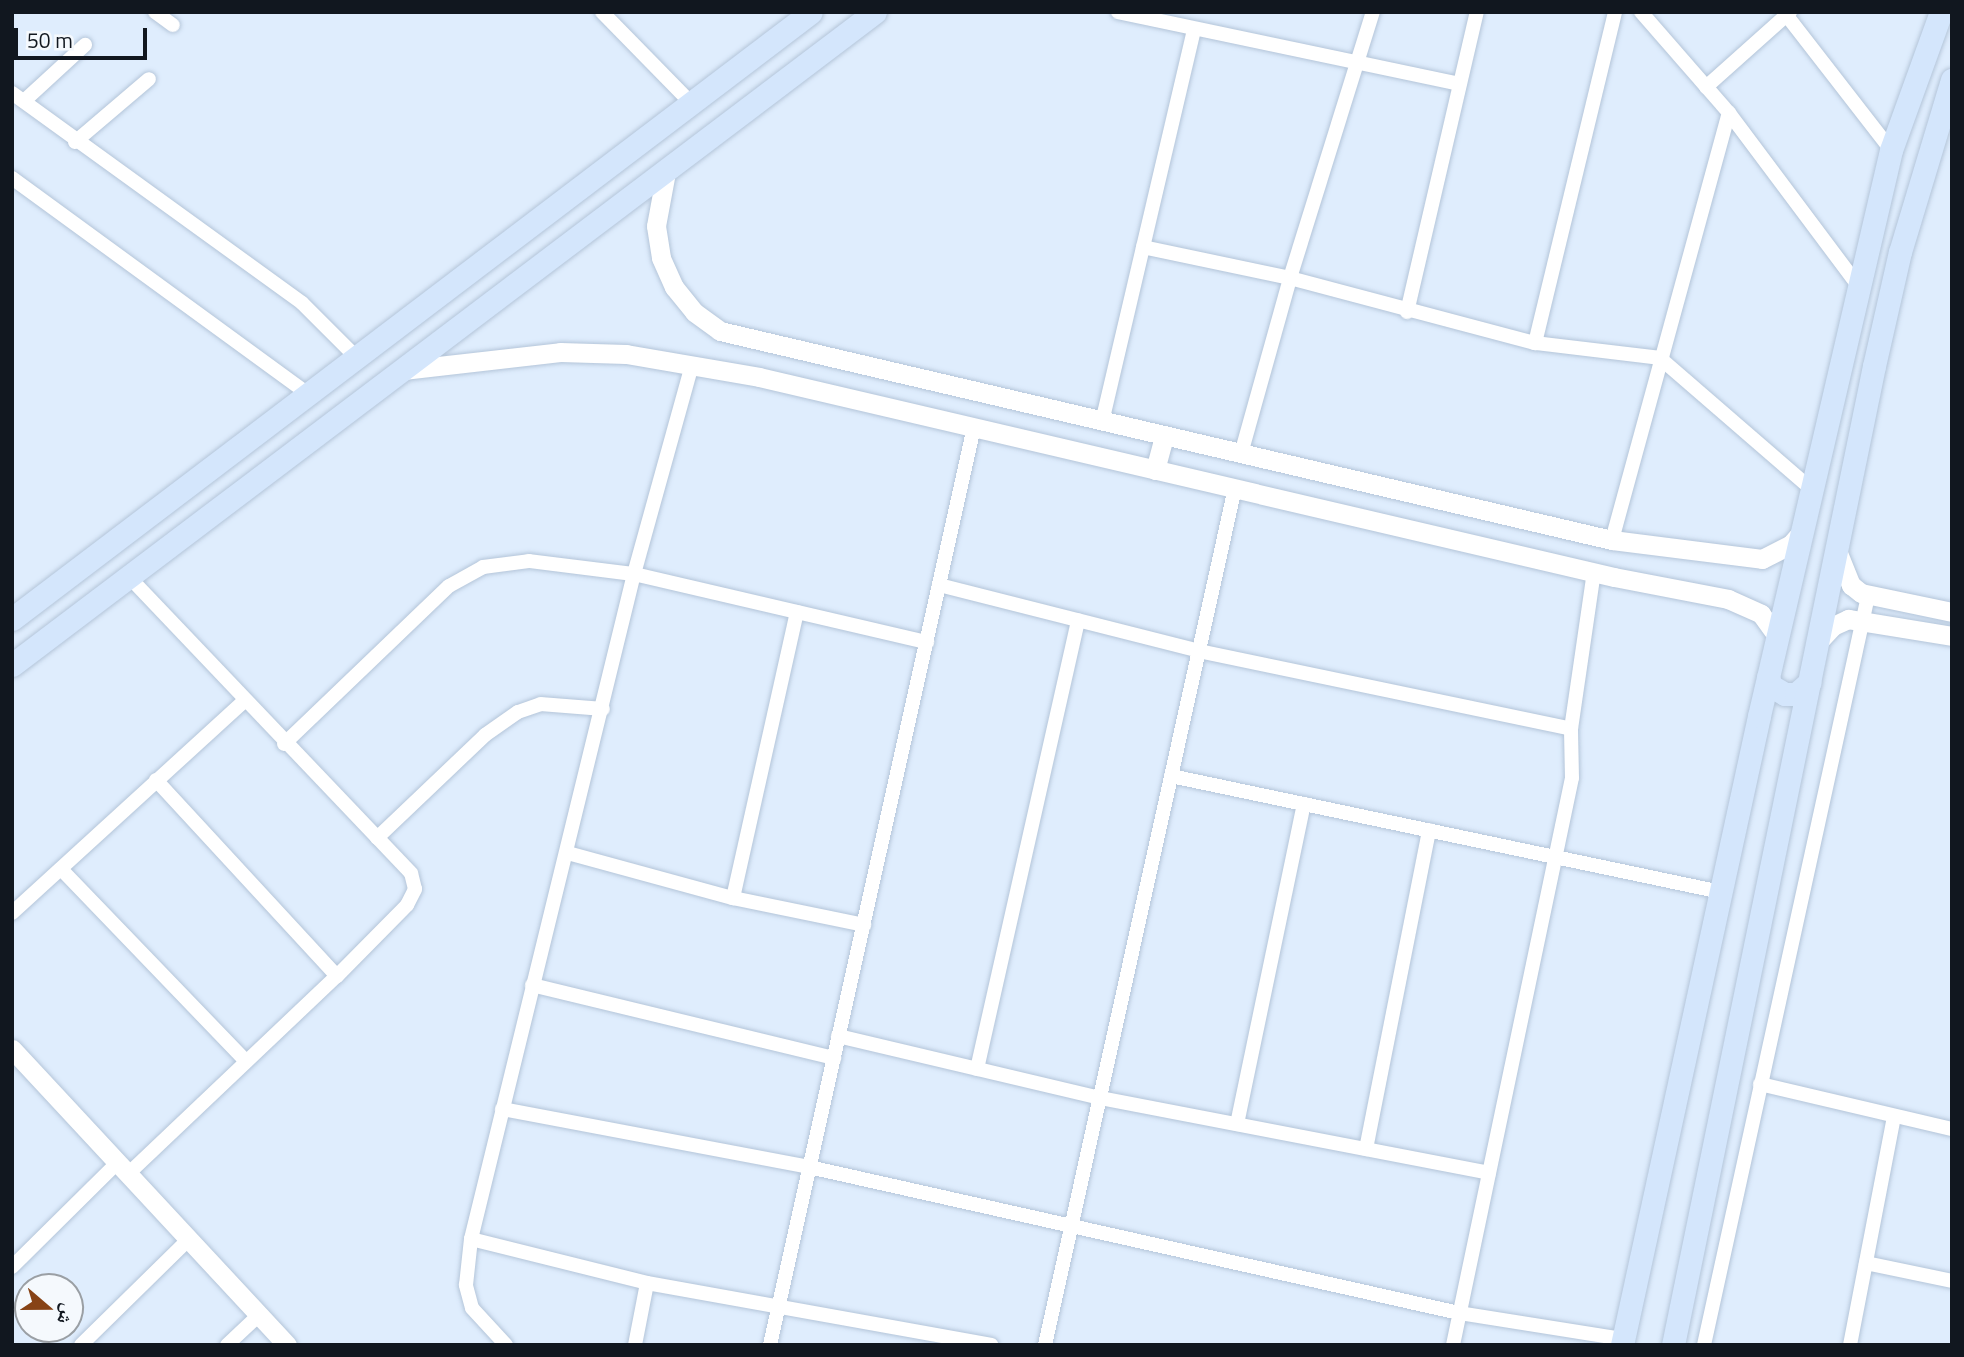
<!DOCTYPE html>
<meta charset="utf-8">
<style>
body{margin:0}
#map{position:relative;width:1964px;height:1357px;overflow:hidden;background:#dfedfd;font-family:"Titillium Web","Noto Naskh Arabic",sans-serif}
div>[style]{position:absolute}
.roads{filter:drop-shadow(0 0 2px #b4c5d9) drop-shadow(0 0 2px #b4c5d9)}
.street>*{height:14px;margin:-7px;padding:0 7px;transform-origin:7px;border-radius:7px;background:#fff}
.secondary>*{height:19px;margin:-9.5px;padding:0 9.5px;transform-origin:9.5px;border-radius:9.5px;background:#fff}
.primary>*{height:23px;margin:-11.5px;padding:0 11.5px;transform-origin:11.5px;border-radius:11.5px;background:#d4e6fc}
span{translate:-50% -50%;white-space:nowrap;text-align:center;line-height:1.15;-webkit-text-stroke:5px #f5f9fd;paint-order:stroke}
.frame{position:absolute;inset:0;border:14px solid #11171f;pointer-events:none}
.north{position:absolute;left:14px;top:1273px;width:70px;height:70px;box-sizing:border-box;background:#f5f9fd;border:2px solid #9a9fa4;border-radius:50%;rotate:110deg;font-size:19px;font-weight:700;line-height:28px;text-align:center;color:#11171f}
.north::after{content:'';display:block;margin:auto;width:24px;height:32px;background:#874316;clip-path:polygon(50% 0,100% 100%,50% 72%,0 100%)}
.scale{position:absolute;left:14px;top:28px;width:133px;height:32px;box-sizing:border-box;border:4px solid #11171f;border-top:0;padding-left:9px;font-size:21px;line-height:24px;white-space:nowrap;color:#11171f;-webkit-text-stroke:5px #f5f9fd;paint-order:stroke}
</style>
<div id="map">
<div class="roads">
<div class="street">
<div style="left:155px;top:12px;width:22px;rotate:36deg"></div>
<div style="left:602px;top:12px;width:127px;rotate:45.6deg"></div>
<div style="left:1118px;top:12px;width:349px;rotate:11.9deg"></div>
<div style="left:1641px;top:12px;width:134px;rotate:48.9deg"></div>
<div style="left:1729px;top:113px;width:217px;rotate:53.2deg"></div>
<div style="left:1784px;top:12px;width:175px;rotate:52.2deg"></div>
<div style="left:1706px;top:87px;width:113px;rotate:-41.8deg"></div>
<div style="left:12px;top:93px;width:358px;rotate:35.9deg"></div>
<div style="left:302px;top:303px;width:75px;rotate:45deg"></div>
<div style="left:24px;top:101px;width:83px;rotate:-42.6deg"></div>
<div style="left:75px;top:142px;width:97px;rotate:-40.4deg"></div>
<div style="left:12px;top:178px;width:365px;rotate:36.1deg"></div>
<div style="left:1143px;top:247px;width:150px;rotate:11.9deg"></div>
<div style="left:1290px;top:278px;width:253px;rotate:14.9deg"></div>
<div style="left:1535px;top:343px;width:126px;rotate:6.8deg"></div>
<div style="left:1660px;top:358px;width:200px;rotate:40.9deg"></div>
<div style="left:1407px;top:312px;width:308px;rotate:-76.9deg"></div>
<div style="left:1535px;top:343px;width:341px;rotate:-76.4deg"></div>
<div style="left:1102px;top:422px;width:403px;rotate:-76.8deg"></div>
<div style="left:1241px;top:454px;width:183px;rotate:-74.4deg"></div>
<div style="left:1290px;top:278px;width:279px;rotate:-72.7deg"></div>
<div style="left:1612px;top:540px;width:443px;rotate:-74.7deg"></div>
<div style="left:939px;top:585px;width:268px;rotate:14.2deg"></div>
<div style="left:1199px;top:651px;width:380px;rotate:11.8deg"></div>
<div style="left:284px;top:744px;width:228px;rotate:-43.8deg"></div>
<div style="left:449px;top:586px;width:39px;rotate:-29deg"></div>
<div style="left:483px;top:567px;width:46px;rotate:-7.4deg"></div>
<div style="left:529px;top:561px;width:106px;rotate:7.1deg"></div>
<div style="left:634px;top:574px;width:301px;rotate:13.1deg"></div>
<div style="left:1171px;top:776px;width:562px;rotate:11.91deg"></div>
<div style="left:156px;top:780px;width:267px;rotate:47.3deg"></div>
<div style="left:377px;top:838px;width:149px;rotate:-43.6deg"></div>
<div style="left:485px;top:735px;width:40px;rotate:-34.9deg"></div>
<div style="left:518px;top:712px;width:24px;rotate:-19deg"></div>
<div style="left:541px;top:704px;width:62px;rotate:4.6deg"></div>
<div style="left:568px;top:853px;width:171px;rotate:15.3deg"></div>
<div style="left:733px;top:898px;width:134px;rotate:11.6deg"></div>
<div style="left:61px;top:869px;width:267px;rotate:46.1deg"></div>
<div style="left:733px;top:898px;width:293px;rotate:-77.4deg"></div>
<div style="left:12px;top:913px;width:314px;rotate:-42.4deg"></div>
<div style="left:532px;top:985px;width:311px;rotate:13.6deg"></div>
<div style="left:838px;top:1036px;width:269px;rotate:13.3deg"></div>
<div style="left:1100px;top:1098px;width:396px;rotate:10.9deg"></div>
<div style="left:977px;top:1069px;width:460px;rotate:-77.3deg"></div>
<div style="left:1760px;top:1084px;width:197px;rotate:13.2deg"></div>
<div style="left:502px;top:1109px;width:312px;rotate:10.7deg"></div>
<div style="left:809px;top:1167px;width:666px;rotate:12.66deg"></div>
<div style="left:1459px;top:1313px;width:166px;rotate:9deg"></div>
<div style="left:1237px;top:1124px;width:327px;rotate:-78.2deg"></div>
<div style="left:1366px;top:1149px;width:325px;rotate:-78.8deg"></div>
<div style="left:128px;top:1174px;width:288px;rotate:-43.5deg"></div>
<div style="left:337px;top:976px;width:100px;rotate:-45.4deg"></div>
<div style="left:407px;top:905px;width:18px;rotate:-63deg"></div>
<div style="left:415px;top:889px;width:16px;rotate:-104deg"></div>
<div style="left:411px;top:873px;width:409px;rotate:-133.6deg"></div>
<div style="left:471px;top:1239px;width:181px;rotate:14deg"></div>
<div style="left:647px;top:1283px;width:350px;rotate:10.2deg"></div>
<div style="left:1866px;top:1263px;width:88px;rotate:11.8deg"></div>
<div style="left:12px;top:1267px;width:148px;rotate:-44.7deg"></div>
<div style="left:81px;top:1345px;width:151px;rotate:-44.5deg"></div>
<div style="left:227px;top:1345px;width:44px;rotate:-43.2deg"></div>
<div style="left:506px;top:1345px;width:50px;rotate:-132.6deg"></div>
<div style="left:472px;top:1308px;width:24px;rotate:-105deg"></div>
<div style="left:466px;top:1285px;width:46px;rotate:-83.8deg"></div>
<div style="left:471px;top:1239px;width:685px;rotate:-76.23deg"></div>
<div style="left:634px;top:574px;width:217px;rotate:-74.5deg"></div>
<div style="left:635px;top:1345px;width:63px;rotate:-79deg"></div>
<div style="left:770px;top:1345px;width:940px;rotate:-77.47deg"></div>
<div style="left:1045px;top:1345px;width:878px;rotate:-77.5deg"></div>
<div style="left:1453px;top:1345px;width:579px;rotate:-78.15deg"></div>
<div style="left:1572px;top:778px;width:49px;rotate:-91.2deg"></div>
<div style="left:1571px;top:729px;width:159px;rotate:-81.7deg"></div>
<div style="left:1704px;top:1345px;width:767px;rotate:-77.65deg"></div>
<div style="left:1850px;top:1345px;width:233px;rotate:-79.1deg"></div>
</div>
<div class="secondary">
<div style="left:666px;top:172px;width:55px;rotate:100.5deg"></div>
<div style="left:656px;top:226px;width:32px;rotate:81deg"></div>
<div style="left:661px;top:258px;width:32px;rotate:66deg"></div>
<div style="left:674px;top:287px;width:32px;rotate:51deg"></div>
<div style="left:694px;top:312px;width:32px;rotate:36deg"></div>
<div style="left:720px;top:331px;width:916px;rotate:13.19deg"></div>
<div style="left:1612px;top:540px;width:151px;rotate:7.2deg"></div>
<div style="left:1762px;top:559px;width:33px;rotate:-27deg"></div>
<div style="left:1791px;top:544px;width:18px;rotate:-49deg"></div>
<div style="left:403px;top:370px;width:158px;rotate:-6.5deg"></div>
<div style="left:560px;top:352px;width:66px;rotate:1.7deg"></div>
<div style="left:626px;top:354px;width:135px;rotate:9.8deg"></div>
<div style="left:759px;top:377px;width:878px;rotate:13.17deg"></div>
<div style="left:1614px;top:577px;width:116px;rotate:10.9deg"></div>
<div style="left:1728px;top:599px;width:36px;rotate:24deg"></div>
<div style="left:1761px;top:614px;width:27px;rotate:54deg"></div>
<div style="left:1155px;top:470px;width:35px;rotate:-75deg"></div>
<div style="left:1838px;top:553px;width:35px;rotate:68deg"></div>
<div style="left:1851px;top:585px;width:13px;rotate:39deg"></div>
<div style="left:1861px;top:593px;width:93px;rotate:11.8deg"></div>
<div style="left:1818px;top:642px;width:22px;rotate:-47deg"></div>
<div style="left:1833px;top:626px;width:17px;rotate:-25deg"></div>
<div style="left:1848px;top:619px;width:105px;rotate:9.3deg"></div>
<div style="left:12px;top:1049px;width:404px;rotate:47.1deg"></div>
</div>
<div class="primary">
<div style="left:12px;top:619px;width:1003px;rotate:-37.22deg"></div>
<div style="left:12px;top:665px;width:1082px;rotate:-37.11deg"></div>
<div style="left:1768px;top:677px;width:9px;rotate:72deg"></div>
<div style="left:1771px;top:686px;width:16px;rotate:30deg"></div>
<div style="left:1785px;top:694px;width:11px"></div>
<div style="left:1796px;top:694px;width:18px;rotate:-41deg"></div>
<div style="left:1622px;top:1345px;width:644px;rotate:-77.71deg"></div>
<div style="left:1759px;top:716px;width:581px;rotate:-76.87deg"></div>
<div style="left:1891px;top:150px;width:147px;rotate:-70.1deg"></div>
<div style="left:1673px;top:1345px;width:999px;rotate:-78.4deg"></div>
<div style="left:1874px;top:366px;width:117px;rotate:-77.2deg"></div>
<div style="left:1900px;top:252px;width:180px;rotate:-73.2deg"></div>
</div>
</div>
<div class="frame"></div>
<div class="north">ش</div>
<div class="scale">50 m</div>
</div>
